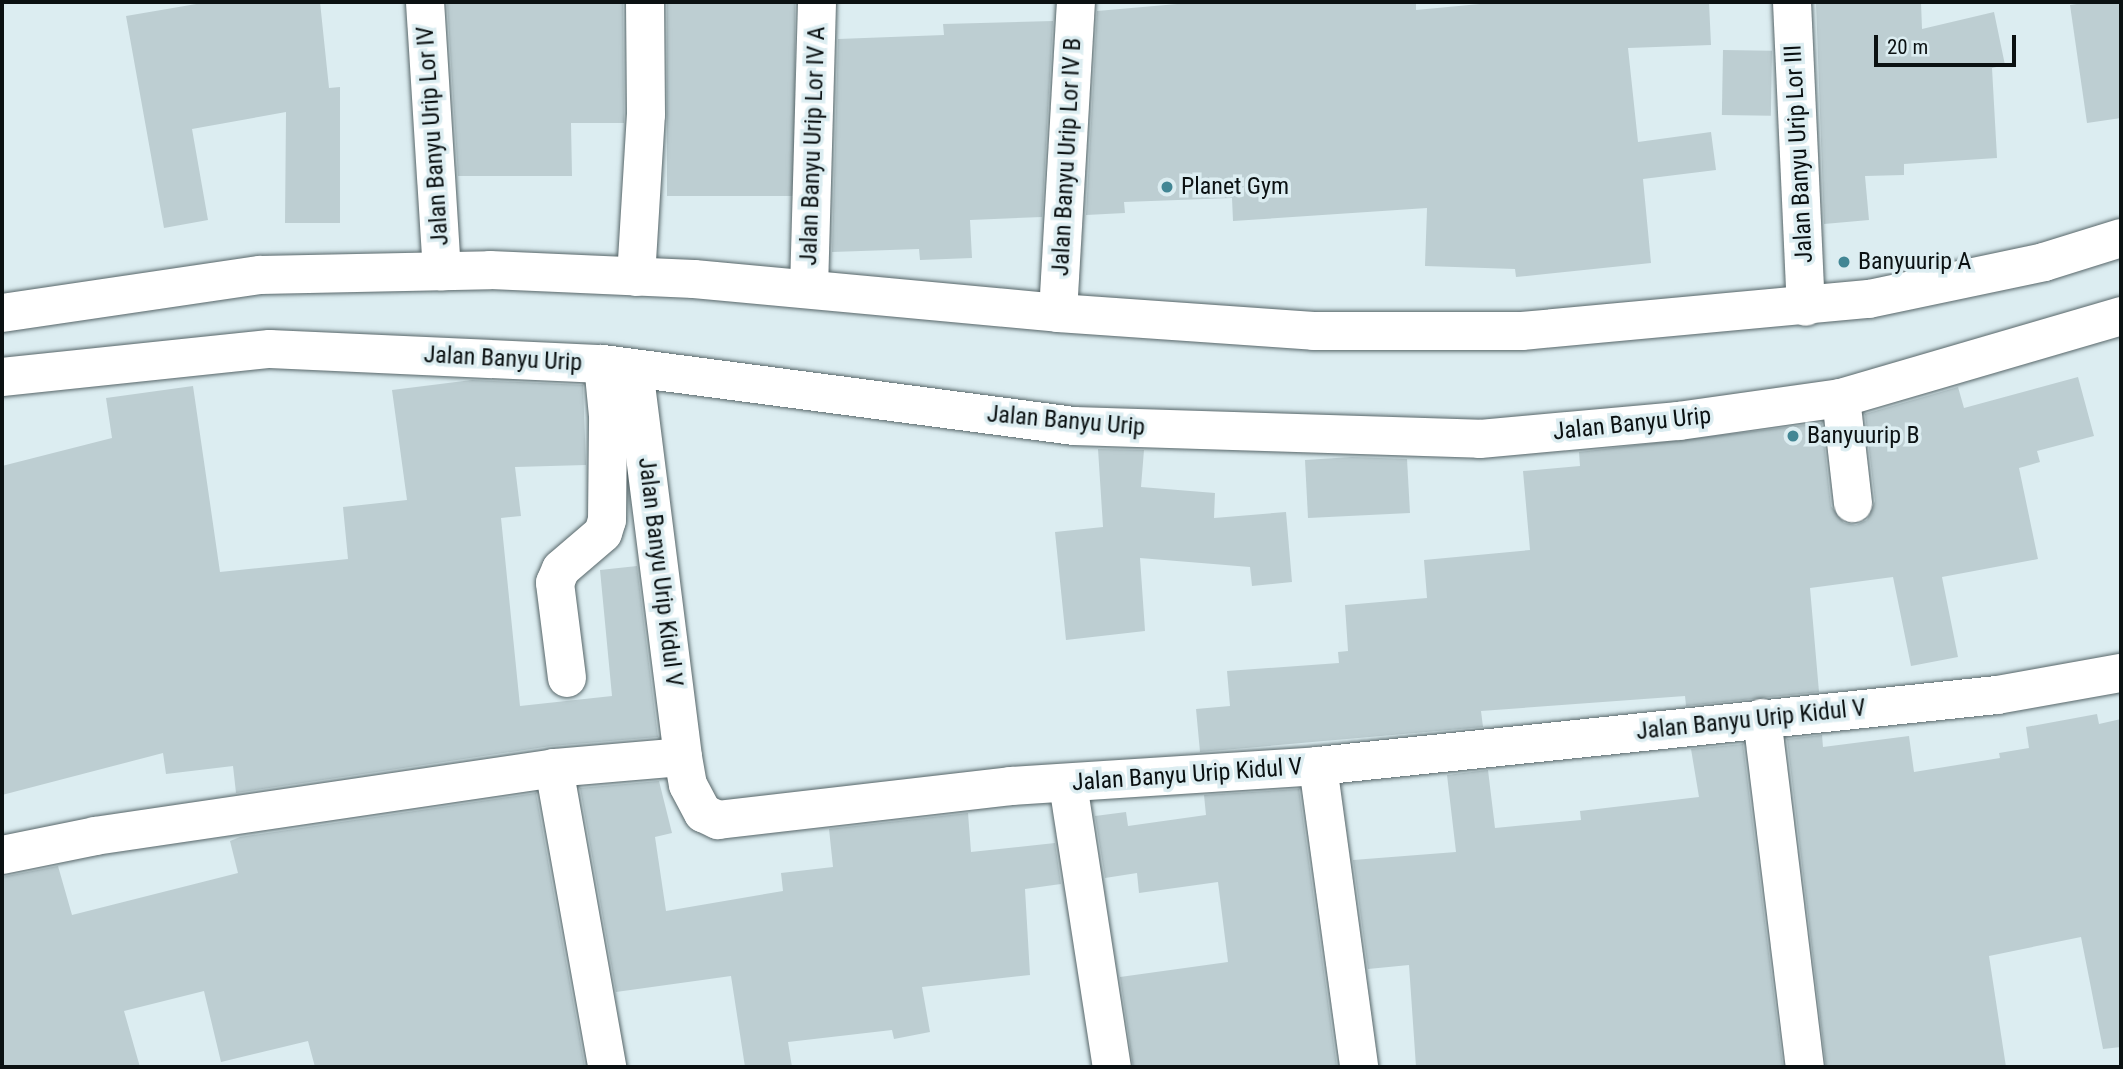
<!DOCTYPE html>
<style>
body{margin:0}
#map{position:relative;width:2123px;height:1069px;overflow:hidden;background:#dcedf1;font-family:"Roboto Condensed",sans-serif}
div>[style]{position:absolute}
.building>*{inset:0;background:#bdced2;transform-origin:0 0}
.roads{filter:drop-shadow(0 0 2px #576669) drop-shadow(0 0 2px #576669)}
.minor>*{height:38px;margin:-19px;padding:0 19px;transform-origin:19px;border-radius:19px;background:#fff}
.major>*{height:38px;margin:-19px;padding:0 19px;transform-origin:19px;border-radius:19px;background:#fff}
.dots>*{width:19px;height:19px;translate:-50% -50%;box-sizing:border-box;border:4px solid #dcedf1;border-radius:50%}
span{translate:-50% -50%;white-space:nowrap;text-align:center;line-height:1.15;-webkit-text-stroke:7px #dcedf1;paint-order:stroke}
.street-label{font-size:24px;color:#0b1112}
.poi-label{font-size:24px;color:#0b1112}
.left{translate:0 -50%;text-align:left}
.frame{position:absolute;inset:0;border:4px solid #0b1112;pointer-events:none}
.scale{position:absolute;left:1874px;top:35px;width:142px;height:32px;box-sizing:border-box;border:4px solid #0b1112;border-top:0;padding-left:9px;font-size:21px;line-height:24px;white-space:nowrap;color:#0b1112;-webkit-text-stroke:5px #dcedf1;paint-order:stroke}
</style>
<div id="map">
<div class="building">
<div style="clip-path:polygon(208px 2px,320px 2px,329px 88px,340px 87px,340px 223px,285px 223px,286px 112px,192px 129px,208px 220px,164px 228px,126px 16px)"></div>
<div style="clip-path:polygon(447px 2px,623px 3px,624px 123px,571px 123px,572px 176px,458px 176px)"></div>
<div style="left:667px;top:2px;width:128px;height:194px"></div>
<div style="clip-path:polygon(1200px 2px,1416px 2px,1416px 10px,1501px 2px,1709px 2px,1711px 45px,1628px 48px,1638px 142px,1711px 132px,1716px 170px,1643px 179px,1651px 263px,1516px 277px,1515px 269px,1425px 266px,1427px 208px,1233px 221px,1232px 198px,1124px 202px,1125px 213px,1086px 215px,1097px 11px)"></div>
<div style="clip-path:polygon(1816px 2px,1921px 2px,1922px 29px,1994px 12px,2005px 65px,1992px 68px,1997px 158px,1904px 164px,1904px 175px,1865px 176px,1869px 220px,1824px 224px)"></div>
<div style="clip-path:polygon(2090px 2px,2121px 2px,2121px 118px,2087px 123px,2070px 5px)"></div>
<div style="clip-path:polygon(1053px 21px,1042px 217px,970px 220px,972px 258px,920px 260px,919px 249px,832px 252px,838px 39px,944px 35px,943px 24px)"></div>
<div style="left:1723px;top:50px;width:49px;height:65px;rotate:1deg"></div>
<div style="clip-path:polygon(2078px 377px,2094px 436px,2037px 451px,2040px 462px,2019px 468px,2038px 559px,1942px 577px,1958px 657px,1911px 666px,1893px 577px,1810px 588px,1819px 692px,1686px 706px,1685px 696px,1481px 711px,1483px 727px,1200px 752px,1196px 709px,1230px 706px,1227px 671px,1339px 663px,1338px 652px,1348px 651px,1345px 605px,1427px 598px,1424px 560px,1530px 550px,1523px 471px,1580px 466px,1579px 452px,1822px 423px,1831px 506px,1844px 523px,1856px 525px,1867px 520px,1875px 501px,1865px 414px,1958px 387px,1964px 408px)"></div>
<div style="clip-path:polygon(472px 380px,583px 385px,586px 465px,515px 467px,521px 516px,501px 518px,520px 706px,612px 696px,600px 570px,637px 566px,658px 737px,551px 746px,236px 793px,233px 766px,166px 774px,163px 753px,2px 795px,2px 466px,112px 438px,106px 398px,193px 386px,220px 572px,348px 559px,343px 507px,407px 500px,392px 390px)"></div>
<div style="clip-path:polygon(1098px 449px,1144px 450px,1141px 487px,1215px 493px,1214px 518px,1286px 512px,1292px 582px,1252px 586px,1250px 567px,1140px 558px,1145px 631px,1066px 640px,1055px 532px,1103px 527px)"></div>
<div style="clip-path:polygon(1352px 457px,1407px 459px,1410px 513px,1308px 518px,1305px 460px)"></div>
<div style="clip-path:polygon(2097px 714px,2099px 724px,2121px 719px,2121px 1047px,2103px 1049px,2081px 937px,1989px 956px,2006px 1067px,1826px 1067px,1787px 739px,1822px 735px,1823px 747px,1909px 736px,1914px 772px,2000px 758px,1999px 753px,2029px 748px,2026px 727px)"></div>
<div style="clip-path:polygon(1743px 744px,1783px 1067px,1416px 1067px,1409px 965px,1368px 969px,1353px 860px,1456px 852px,1447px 775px,1488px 770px,1495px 828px,1581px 820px,1580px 811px,1699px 797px,1691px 749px)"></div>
<div style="clip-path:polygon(659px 781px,672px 833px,655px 837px,666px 911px,783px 891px,781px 873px,833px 867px,829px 829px,968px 813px,971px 852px,1055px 843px,1061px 884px,1025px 889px,1030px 975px,922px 987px,930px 1032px,894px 1039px,892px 1030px,788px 1042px,792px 1067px,745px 1067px,731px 976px,616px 992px,580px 788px)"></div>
<div style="clip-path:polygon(1299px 789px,1337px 1067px,1133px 1067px,1120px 977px,1228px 962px,1218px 882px,1139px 893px,1137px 873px,1105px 878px,1095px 816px,1126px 812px,1128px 826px,1206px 815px,1204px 795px)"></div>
<div style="clip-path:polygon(536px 793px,585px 1067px,315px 1067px,308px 1041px,221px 1062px,204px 991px,124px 1011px,140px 1067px,2px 1067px,2px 877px,58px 866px,72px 915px,238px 873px,230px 841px,240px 837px)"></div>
</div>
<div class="roads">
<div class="minor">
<div style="left:425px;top:2px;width:270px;rotate:86.4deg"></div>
<div style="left:1792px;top:2px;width:305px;rotate:87.4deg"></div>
<div style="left:636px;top:277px;width:162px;rotate:-86.5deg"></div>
<div style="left:646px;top:115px;width:113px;rotate:-90.5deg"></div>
<div style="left:809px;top:289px;width:287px;rotate:-88.4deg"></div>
<div style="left:1058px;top:313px;width:312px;rotate:-86.7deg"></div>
<div style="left:634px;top:369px;width:391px;rotate:82.8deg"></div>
<div style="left:683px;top:757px;width:28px;rotate:80deg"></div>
<div style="left:688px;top:785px;width:32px;rotate:62deg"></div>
<div style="left:703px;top:813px;width:17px;rotate:25deg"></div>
<div style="left:718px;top:820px;width:295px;rotate:-6.6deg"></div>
<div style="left:1011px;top:786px;width:308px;rotate:-3.7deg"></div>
<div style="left:1318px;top:766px;width:683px;rotate:-5.97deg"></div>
<div style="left:1997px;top:695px;width:126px;rotate:-10.1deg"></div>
<div style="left:1841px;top:398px;width:106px;rotate:83.5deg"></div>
<div style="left:567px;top:678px;width:96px;rotate:-97.2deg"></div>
<div style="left:555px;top:583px;width:15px;rotate:-67deg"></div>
<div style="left:561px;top:569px;width:55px;rotate:-40.6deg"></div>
<div style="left:603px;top:533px;width:14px;rotate:-73deg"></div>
<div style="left:607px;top:520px;width:104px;rotate:-89.4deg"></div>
<div style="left:608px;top:416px;width:52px;rotate:-95.5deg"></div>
<div style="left:1762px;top:718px;width:352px;rotate:83deg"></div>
<div style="left:1318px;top:766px;width:304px;rotate:82.2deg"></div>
<div style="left:554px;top:768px;width:304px;rotate:79.9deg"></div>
<div style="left:1068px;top:784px;width:286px;rotate:81.2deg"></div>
<div style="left:2px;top:855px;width:95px;rotate:-11.5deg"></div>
<div style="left:95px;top:836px;width:464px;rotate:-8.4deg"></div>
<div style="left:554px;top:768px;width:129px;rotate:-4.9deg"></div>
</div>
<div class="major">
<div style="left:2px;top:313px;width:261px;rotate:-8.4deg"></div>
<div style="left:260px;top:275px;width:230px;rotate:-1.2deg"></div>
<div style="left:490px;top:270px;width:204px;rotate:2.5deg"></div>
<div style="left:694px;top:279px;width:366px;rotate:5.3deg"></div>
<div style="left:1058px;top:313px;width:256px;rotate:4deg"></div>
<div style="left:1313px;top:331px;width:209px"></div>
<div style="left:1522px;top:331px;width:348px;rotate:-5.3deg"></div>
<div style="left:1869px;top:299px;width:179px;rotate:-11.9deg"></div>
<div style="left:2044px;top:262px;width:81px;rotate:-17.3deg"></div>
<div style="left:2px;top:377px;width:269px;rotate:-6deg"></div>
<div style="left:270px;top:349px;width:333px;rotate:2.6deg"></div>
<div style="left:603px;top:364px;width:475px;rotate:7.5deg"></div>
<div style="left:1074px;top:426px;width:406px;rotate:1.8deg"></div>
<div style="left:1480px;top:439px;width:200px;rotate:-5.2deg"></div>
<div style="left:1679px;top:421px;width:164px;rotate:-8.1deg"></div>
<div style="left:1841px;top:398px;width:292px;rotate:-16.3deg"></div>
</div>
</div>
<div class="dots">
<div style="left:1167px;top:187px;background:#428694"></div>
<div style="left:1844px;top:262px;background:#428694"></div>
<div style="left:1793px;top:436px;background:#428694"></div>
</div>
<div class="street-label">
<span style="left:433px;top:136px;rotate:-94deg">Jalan Banyu Urip Lor IV</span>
<span style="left:813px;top:146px;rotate:-88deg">Jalan Banyu Urip Lor IV A</span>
<span style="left:1799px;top:154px;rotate:-93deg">Jalan Banyu Urip Lor III</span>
<span style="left:1067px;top:157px;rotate:-87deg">Jalan Banyu Urip Lor IV B</span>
<span style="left:503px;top:359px;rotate:3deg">Jalan Banyu Urip</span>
<span style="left:1066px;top:421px;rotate:5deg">Jalan Banyu Urip</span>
<span style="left:1632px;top:424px;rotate:-6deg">Jalan Banyu Urip</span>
<span style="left:660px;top:572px;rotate:83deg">Jalan Banyu Urip Kidul V</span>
<span style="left:1751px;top:720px;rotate:-6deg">Jalan Banyu Urip Kidul V</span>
<span style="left:1187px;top:775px;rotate:-4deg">Jalan Banyu Urip Kidul V</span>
</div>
<div class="poi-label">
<span class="left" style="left:1181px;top:187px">Planet Gym</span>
<span class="left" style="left:1858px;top:262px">Banyuurip A</span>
<span class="left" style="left:1807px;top:436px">Banyuurip B</span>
</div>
<div class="frame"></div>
<div class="scale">20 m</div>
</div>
